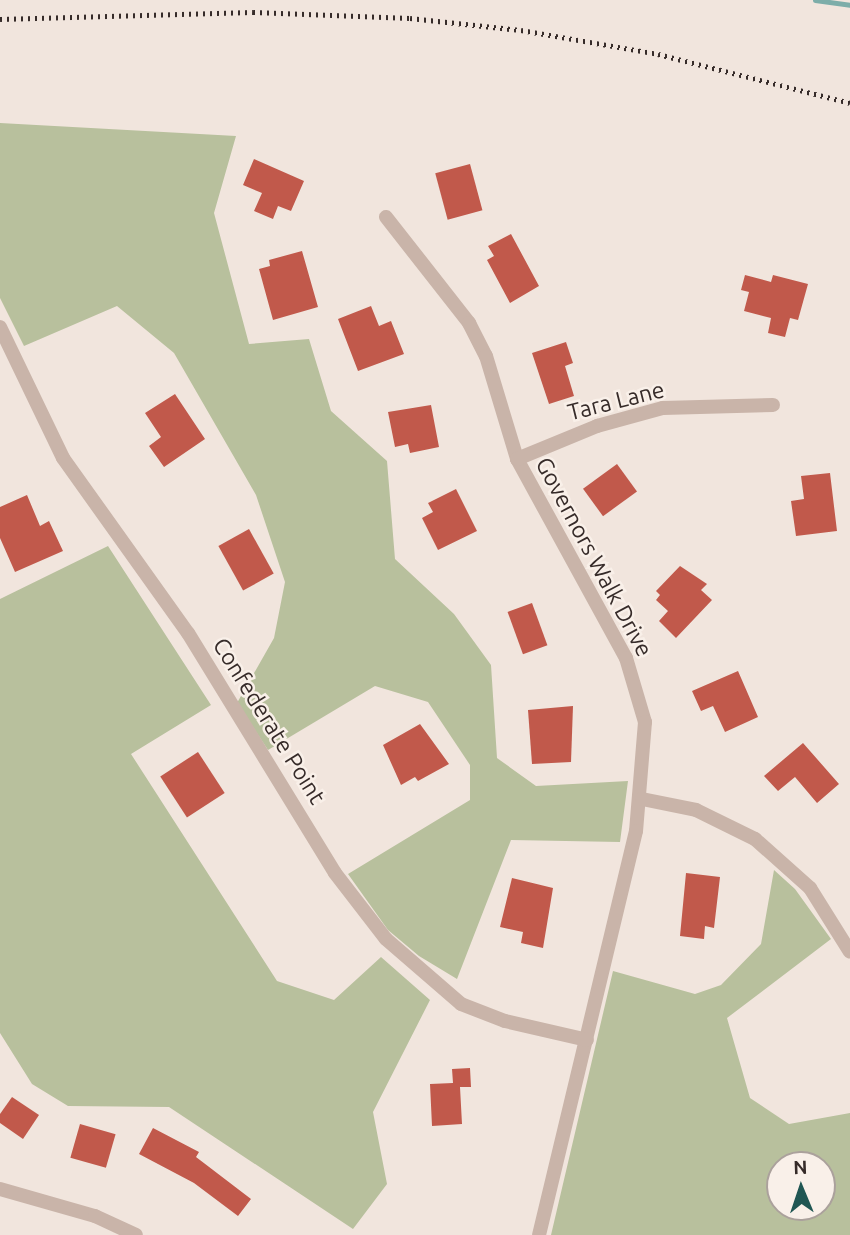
<!DOCTYPE html>
<style>
body{margin:0}
#map{position:relative;width:850px;height:1235px;overflow:hidden;background:#f1e5dd;font-family:Ubuntu,sans-serif}
div>[style]{position:absolute}
.green>*{inset:0;background:#b8c09d}
.stream>*{height:5px;margin:-2.5px;padding:0 2.5px;transform-origin:2.5px;border-radius:2.5px;background:#7dada9}
.building>*{inset:0;background:#c1594b;transform-origin:0 0}
.street>*{height:14px;margin:-7px;padding:0 7px;transform-origin:7px;border-radius:7px;background:#c9b4a9}
.rail>*{height:5px;margin-top:-2.5px;transform-origin:0;background:repeating-linear-gradient(90deg,#362b29 0 2px,transparent 0 7px)}
span{translate:-50% -50%;white-space:nowrap;text-align:center;line-height:1.15;-webkit-text-stroke:5px #f9f0e9;paint-order:stroke}
.street-label{font-size:23px;color:#362b29}
.north{position:absolute;left:766px;top:1151px;width:70px;height:70px;box-sizing:border-box;background:#f9f0e9;border:2px solid #aba19c;border-radius:50%;rotate:358deg;font-size:19px;font-weight:700;line-height:28px;text-align:center;color:#362b29}
.north::after{content:'';display:block;margin:auto;width:24px;height:32px;background:#205653;clip-path:polygon(50% 0,100% 100%,50% 72%,0 100%)}
</style>
<div id="map">
<div class="green">
<div style="clip-path:polygon(0 123px,236px 136px,214px 213px,249px 344px,309px 339px,331px 411px,387px 461px,395px 559px,454px 614px,491px 665px,497px 758px,536px 786px,628px 781px,620px 842px,511px 840px,457px 979px,419px 956px,388px 930px,348px 874px,470px 800px,470px 765px,428px 702px,375px 686px,268px 750px,237px 703px,274px 638px,285px 582px,256px 495px,174px 353px,117px 306px,24px 346px,0 298px)"></div>
<div style="clip-path:polygon(108px 546px,211px 705px,131px 754px,277px 981px,334px 1000px,381px 957px,430px 1000px,373px 1112px,387px 1184px,353px 1229px,169px 1107px,68px 1106px,32px 1084px,0 1033px,0 599px)"></div>
<div style="clip-path:polygon(evenodd,774px 870px,795px 889px,831px 939px,727px 1018px,750px 1098px,789px 1124px,850px 1113px,850px 1235px,551px 1235px,613px 971px,695px 994px,721px 985px,761px 944px,774px 870px,780px 1165px,822px 1165px,822px 1207px,780px 1207px,780px 1165px)"></div>
</div>
<div class="stream">
<div style="left:815px;top:0;width:35px;rotate:8deg"></div>
</div>
<div class="building">
<div style="clip-path:polygon(254px 159px,304px 181px,291px 211px,278px 206px,273px 219px,254px 211px,262px 193px,243px 185px)"></div>
<div style="left:470px;top:164px;width:48px;height:36px;rotate:75deg"></div>
<div style="clip-path:polygon(511px 234px,539px 286px,510px 303px,487px 260px,494px 256px,488px 246px)"></div>
<div style="clip-path:polygon(302px 251px,318px 307px,273px 320px,259px 269px,270px 266px,269px 260px)"></div>
<div style="clip-path:polygon(745px 275px,771px 282px,773px 275px,808px 284px,798px 320px,790px 318px,785px 337px,768px 333px,771px 318px,744px 311px,749px 292px,741px 290px)"></div>
<div style="clip-path:polygon(371px 306px,379px 326px,391px 321px,404px 354px,358px 371px,338px 319px)"></div>
<div style="clip-path:polygon(566px 342px,573px 363px,565px 366px,574px 396px,549px 404px,532px 353px)"></div>
<div style="clip-path:polygon(175px 394px,205px 439px,164px 467px,149px 446px,161px 437px,145px 413px)"></div>
<div style="clip-path:polygon(431px 405px,439px 447px,410px 453px,408px 444px,395px 447px,388px 412px)"></div>
<div style="left:617px;top:464px;width:34px;height:42px;rotate:54deg"></div>
<div style="clip-path:polygon(830px 473px,837px 531px,796px 536px,791px 501px,804px 499px,801px 476px)"></div>
<div style="clip-path:polygon(456px 489px,477px 531px,438px 550px,422px 518px,433px 512px,428px 503px)"></div>
<div style="clip-path:polygon(27px 495px,40px 526px,49px 521px,63px 551px,15px 572px,0 538px,0 507px)"></div>
<div style="left:249px;top:529px;width:51px;height:35px;rotate:61deg"></div>
<div style="clip-path:polygon(680px 566px,707px 584px,701px 590px,712px 600px,676px 638px,659px 621px,668px 611px,656px 600px,660px 595px,656px 591px)"></div>
<div style="left:532px;top:603px;width:45px;height:26px;rotate:70deg"></div>
<div style="clip-path:polygon(738px 671px,758px 717px,725px 732px,713px 706px,701px 711px,692px 691px)"></div>
<div style="clip-path:polygon(573px 706px,571px 762px,532px 764px,528px 710px)"></div>
<div style="clip-path:polygon(420px 724px,449px 764px,418px 781px,415px 777px,401px 785px,383px 745px)"></div>
<div style="clip-path:polygon(803px 743px,839px 784px,817px 803px,795px 777px,778px 791px,764px 776px)"></div>
<div style="left:198px;top:752px;width:49px;height:45px;rotate:57deg"></div>
<div style="clip-path:polygon(686px 873px,720px 877px,714px 928px,705px 926px,704px 939px,680px 936px)"></div>
<div style="clip-path:polygon(512px 878px,553px 888px,543px 948px,521px 943px,523px 932px,500px 927px)"></div>
<div style="clip-path:polygon(470px 1068px,471px 1087px,460px 1087px,462px 1124px,432px 1126px,430px 1084px,453px 1083px,452px 1069px)"></div>
<div style="clip-path:polygon(12px 1097px,39px 1115px,23px 1139px,0 1123px,0 1114px)"></div>
<div style="left:80px;top:1124px;width:37px;height:35px;rotate:16deg"></div>
<div style="clip-path:polygon(153px 1128px,199px 1152px,196px 1157px,251px 1199px,238px 1216px,194px 1183px,139px 1154px)"></div>
</div>
<div class="street">
<div style="left:386px;top:217px;width:135px;rotate:51.9deg"></div>
<div style="left:469px;top:323px;width:37px;rotate:63deg"></div>
<div style="left:486px;top:356px;width:108px;rotate:73.2deg"></div>
<div style="left:517px;top:459px;width:227px;rotate:61.3deg"></div>
<div style="left:626px;top:658px;width:67px;rotate:73.5deg"></div>
<div style="left:645px;top:722px;width:109px;rotate:94.7deg"></div>
<div style="left:636px;top:831px;width:415px;rotate:103.5deg"></div>
<div style="left:0;top:327px;width:145px;rotate:64.3deg"></div>
<div style="left:63px;top:458px;width:215px;rotate:54.5deg"></div>
<div style="left:188px;top:633px;width:281px;rotate:58.5deg"></div>
<div style="left:335px;top:873px;width:83px;rotate:52.3deg"></div>
<div style="left:386px;top:939px;width:99px;rotate:40.9deg"></div>
<div style="left:461px;top:1004px;width:47px;rotate:21.1deg"></div>
<div style="left:505px;top:1021px;width:84px;rotate:13deg"></div>
<div style="left:517px;top:459px;width:87px;rotate:-22.4deg"></div>
<div style="left:597px;top:426px;width:68px;rotate:-15.3deg"></div>
<div style="left:663px;top:408px;width:110px;rotate:-1.6deg"></div>
<div style="left:642px;top:799px;width:55px;rotate:11.5deg"></div>
<div style="left:696px;top:810px;width:66px;rotate:26.2deg"></div>
<div style="left:755px;top:839px;width:74px;rotate:41.7deg"></div>
<div style="left:810px;top:888px;width:75px;rotate:58deg"></div>
<div style="left:0;top:1189px;width:99px;rotate:15.9deg"></div>
<div style="left:95px;top:1216px;width:45px;rotate:24.9deg"></div>
</div>
<div class="rail">
<div style="left:0;top:19px;width:253px;rotate:-1.6deg"></div>
<div style="left:253px;top:12px;width:157px;rotate:2.2deg"></div>
<div style="left:410px;top:18px;width:112px;rotate:6.2deg"></div>
<div style="left:521px;top:30px;width:139px;rotate:9.9deg"></div>
<div style="left:658px;top:54px;width:198px;rotate:14.3deg"></div>
</div>
<div class="street-label">
<span style="left:616px;top:401px;rotate:-14deg">Tara Lane</span>
<span style="left:594px;top:557px;rotate:62deg">Governors Walk Drive</span>
<span style="left:269px;top:721px;rotate:58deg">Confederate Point</span>
</div>
<div class="north">N</div>
</div>
